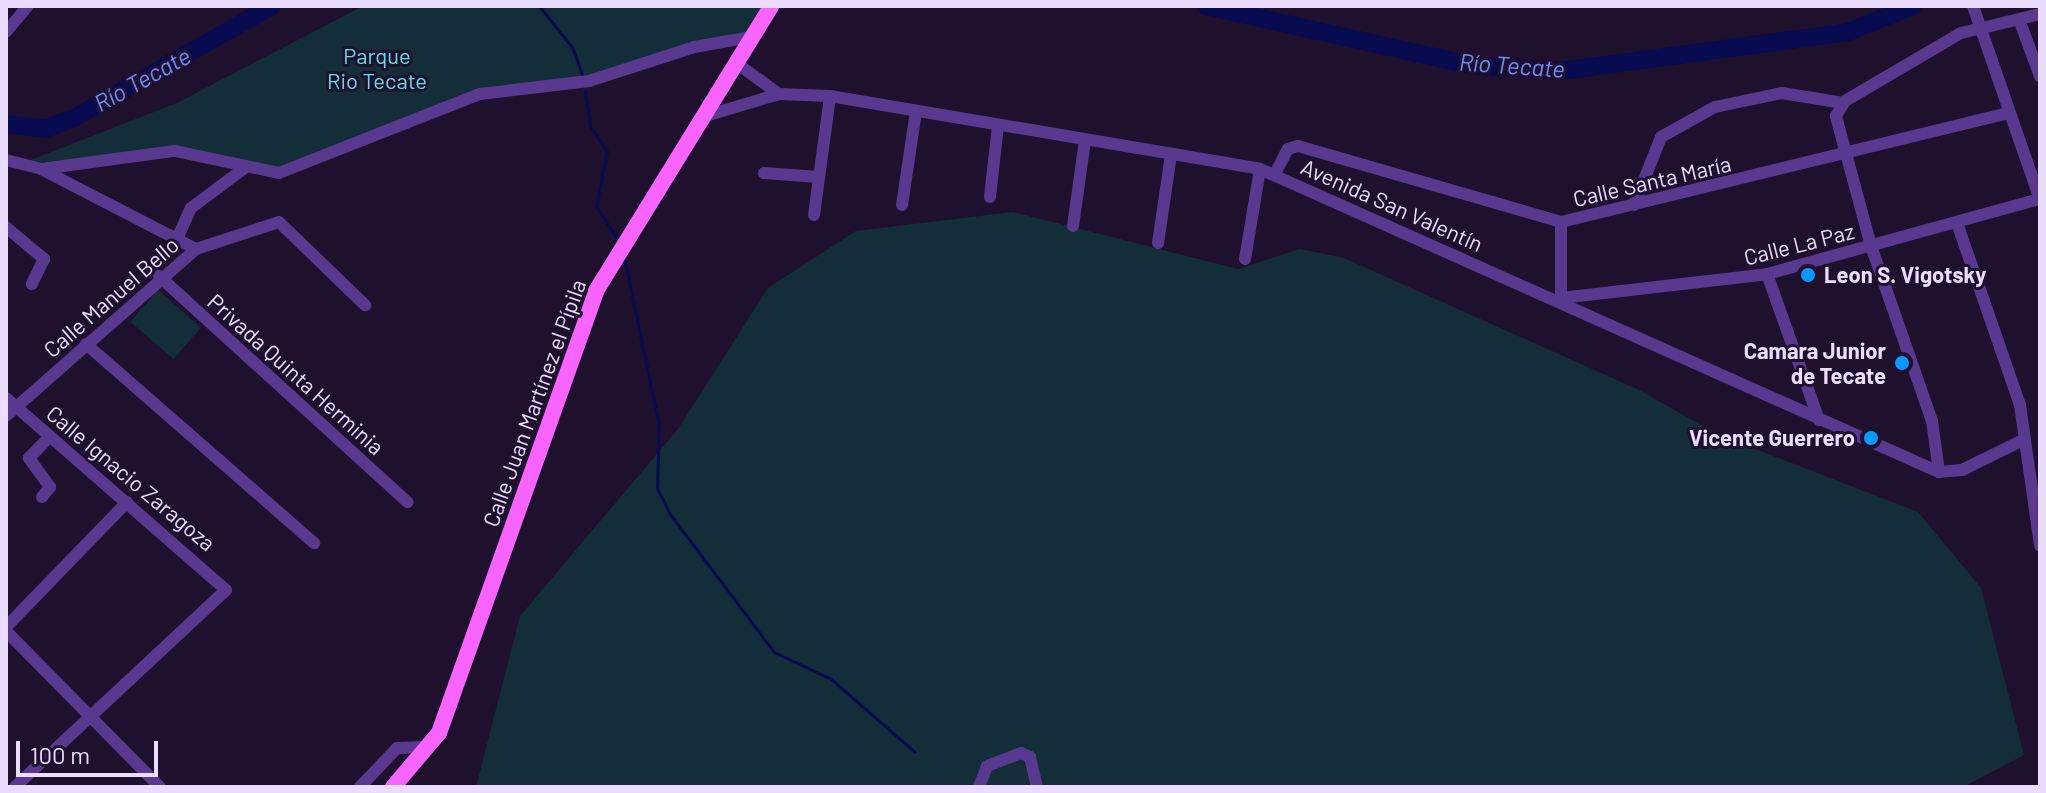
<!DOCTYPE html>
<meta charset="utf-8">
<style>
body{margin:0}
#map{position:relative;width:2046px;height:793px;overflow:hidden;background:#1f102e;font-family:Barlow,sans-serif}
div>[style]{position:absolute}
.green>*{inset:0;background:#132e38;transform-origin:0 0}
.stream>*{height:3px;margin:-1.5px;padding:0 1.5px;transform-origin:1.5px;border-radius:1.5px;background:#080b4f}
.river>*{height:18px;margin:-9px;padding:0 9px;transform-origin:9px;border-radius:9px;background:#080b4f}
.minor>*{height:12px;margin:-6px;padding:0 6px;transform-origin:6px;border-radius:6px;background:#58398f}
.major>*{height:16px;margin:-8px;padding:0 8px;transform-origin:8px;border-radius:8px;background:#f764ff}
.dots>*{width:22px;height:22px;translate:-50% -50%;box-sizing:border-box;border:4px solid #1f102e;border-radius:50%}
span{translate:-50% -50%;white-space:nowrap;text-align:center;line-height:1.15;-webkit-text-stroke:6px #1f102e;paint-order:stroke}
.park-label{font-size:22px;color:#61dee7}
.street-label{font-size:22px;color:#ecddff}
.poi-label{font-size:22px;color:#ecddff;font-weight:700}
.left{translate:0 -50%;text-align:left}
.right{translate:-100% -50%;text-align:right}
.water-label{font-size:24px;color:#6b8bff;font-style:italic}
.frame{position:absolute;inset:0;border:8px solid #ecddff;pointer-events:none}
.scale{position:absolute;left:16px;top:741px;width:142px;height:36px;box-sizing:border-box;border:4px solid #ecddff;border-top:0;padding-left:10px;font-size:24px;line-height:28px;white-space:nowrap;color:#ecddff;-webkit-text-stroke:6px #1f102e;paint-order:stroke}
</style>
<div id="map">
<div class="green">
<div style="clip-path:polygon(363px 6px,771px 6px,748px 43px,718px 44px,608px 80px,504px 91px,275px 172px,197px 152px,23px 163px,177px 103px)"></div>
<div style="clip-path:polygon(1013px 212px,1238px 269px,1300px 249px,1344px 258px,1639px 390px,1719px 435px,1918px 512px,1981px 588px,2024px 755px,1963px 787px,476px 787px,520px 616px,678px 429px,768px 288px,856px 231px)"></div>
<div style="left:158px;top:290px;width:57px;height:42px;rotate:41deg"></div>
</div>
<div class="stream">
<div style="left:539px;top:6px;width:53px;rotate:51.2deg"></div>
<div style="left:572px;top:47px;width:30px;rotate:70deg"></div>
<div style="left:585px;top:90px;width:36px;rotate:82deg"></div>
<div style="left:590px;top:126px;width:30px;rotate:56deg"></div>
<div style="left:607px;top:151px;width:56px;rotate:101.3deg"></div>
<div style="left:596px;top:206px;width:38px;rotate:57deg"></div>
<div style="left:624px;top:257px;width:173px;rotate:78.3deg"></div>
<div style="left:659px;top:426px;width:62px;rotate:91.8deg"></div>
<div style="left:657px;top:488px;width:29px;rotate:63deg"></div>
<div style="left:670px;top:514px;width:173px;rotate:53deg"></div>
<div style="left:774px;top:652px;width:63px;rotate:25.3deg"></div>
<div style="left:831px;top:679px;width:111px;rotate:41deg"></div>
</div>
<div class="river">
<div style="left:1206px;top:6px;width:271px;rotate:12.6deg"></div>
<div style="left:1471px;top:65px;width:90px;rotate:3.8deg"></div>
<div style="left:1561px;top:71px;width:290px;rotate:-7.7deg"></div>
<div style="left:1848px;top:32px;width:70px;rotate:-21.8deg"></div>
<div style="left:6px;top:124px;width:39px;rotate:7deg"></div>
<div style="left:45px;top:129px;width:31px;rotate:-21deg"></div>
<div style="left:74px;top:118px;width:227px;rotate:-29.5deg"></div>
</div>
<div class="minor">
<div style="left:1973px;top:6px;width:204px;rotate:70.9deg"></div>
<div style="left:2020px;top:22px;width:58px;rotate:69.7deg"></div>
<div style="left:6px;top:32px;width:34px;rotate:-50deg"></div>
<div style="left:736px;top:63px;width:53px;rotate:35.8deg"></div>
<div style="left:702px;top:117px;width:80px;rotate:-16.6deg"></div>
<div style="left:779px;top:94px;width:51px;rotate:2.2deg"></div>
<div style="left:830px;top:96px;width:436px;rotate:9.6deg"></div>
<div style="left:1260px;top:169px;width:744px;rotate:24.05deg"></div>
<div style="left:1939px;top:472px;width:23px;rotate:-5deg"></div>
<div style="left:1962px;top:470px;width:70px;rotate:-26.2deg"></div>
<div style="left:6px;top:160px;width:36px;rotate:14deg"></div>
<div style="left:41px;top:169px;width:174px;rotate:27.3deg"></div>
<div style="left:41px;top:169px;width:135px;rotate:-7.7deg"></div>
<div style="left:175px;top:151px;width:106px;rotate:11.9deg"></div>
<div style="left:279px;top:173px;width:216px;rotate:-21.5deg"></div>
<div style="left:480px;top:94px;width:110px;rotate:-6.8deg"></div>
<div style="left:589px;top:81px;width:110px;rotate:-17.9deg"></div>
<div style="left:694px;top:47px;width:59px;rotate:-9.8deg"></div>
<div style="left:764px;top:173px;width:55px;rotate:4.2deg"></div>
<div style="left:1275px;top:174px;width:28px;rotate:-63deg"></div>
<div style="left:1288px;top:149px;width:10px;rotate:-17deg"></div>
<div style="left:1298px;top:146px;width:274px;rotate:16.1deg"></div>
<div style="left:1561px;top:222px;width:461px;rotate:-13.7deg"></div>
<div style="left:990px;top:197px;width:71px;rotate:-83.6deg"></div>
<div style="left:902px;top:205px;width:95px;rotate:-81.5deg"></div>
<div style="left:1634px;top:205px;width:73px;rotate:-68.3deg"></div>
<div style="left:1661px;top:137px;width:62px;rotate:-29.1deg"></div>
<div style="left:1715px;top:107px;width:68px;rotate:-11.8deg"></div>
<div style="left:1782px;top:93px;width:62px;rotate:9.3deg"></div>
<div style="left:814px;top:215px;width:120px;rotate:-82.3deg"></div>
<div style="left:1957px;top:223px;width:193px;rotate:70.9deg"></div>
<div style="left:2020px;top:405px;width:142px;rotate:81.9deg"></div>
<div style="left:1073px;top:226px;width:86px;rotate:-82deg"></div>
<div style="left:6px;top:227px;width:50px;rotate:40.1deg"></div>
<div style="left:44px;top:259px;width:28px;rotate:116deg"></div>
<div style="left:177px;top:239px;width:34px;rotate:-66deg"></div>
<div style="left:191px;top:208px;width:69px;rotate:-36.7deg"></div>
<div style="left:1158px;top:243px;width:89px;rotate:-81.6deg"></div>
<div style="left:1245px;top:259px;width:91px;rotate:-80.5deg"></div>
<div style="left:1767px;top:274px;width:155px;rotate:70.4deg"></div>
<div style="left:159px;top:276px;width:336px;rotate:42.3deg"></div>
<div style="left:1561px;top:298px;width:207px;rotate:-6.6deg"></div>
<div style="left:1767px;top:274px;width:283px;rotate:-15.4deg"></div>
<div style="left:1561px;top:303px;width:81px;rotate:-90deg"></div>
<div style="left:86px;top:344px;width:303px;rotate:41.1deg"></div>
<div style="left:6px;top:398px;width:292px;rotate:41.1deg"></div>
<div style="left:226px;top:590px;width:289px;rotate:137deg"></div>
<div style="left:6px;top:416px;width:253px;rotate:-41.3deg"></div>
<div style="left:196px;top:249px;width:87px;rotate:-18deg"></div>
<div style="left:279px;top:222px;width:120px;rotate:44deg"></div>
<div style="left:1939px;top:472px;width:51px;rotate:-97.8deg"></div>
<div style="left:1932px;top:421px;width:185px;rotate:-109.2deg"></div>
<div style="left:1871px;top:246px;width:135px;rotate:-105.1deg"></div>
<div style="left:1836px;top:116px;width:17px;rotate:-59deg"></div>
<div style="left:1845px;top:101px;width:134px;rotate:-30.4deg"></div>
<div style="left:1961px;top:33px;width:81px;rotate:-13.5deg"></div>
<div style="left:42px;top:497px;width:13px;rotate:-51deg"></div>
<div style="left:50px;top:487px;width:36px;rotate:-126deg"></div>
<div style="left:29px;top:458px;width:30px;rotate:-46deg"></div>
<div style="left:6px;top:627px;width:174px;rotate:-45.9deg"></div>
<div style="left:6px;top:631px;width:219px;rotate:45.4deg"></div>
<div style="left:360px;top:787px;width:54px;rotate:-46.5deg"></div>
<div style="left:397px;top:748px;width:31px;rotate:-2deg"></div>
<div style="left:979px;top:787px;width:22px;rotate:-69deg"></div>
<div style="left:987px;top:766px;width:36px;rotate:-21deg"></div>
<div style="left:1021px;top:753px;width:10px;rotate:24deg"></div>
<div style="left:1030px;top:757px;width:31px;rotate:77deg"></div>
</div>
<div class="major">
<div style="left:393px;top:787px;width:71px;rotate:-49.6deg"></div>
<div style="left:439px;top:733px;width:469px;rotate:-70.4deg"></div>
<div style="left:596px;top:291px;width:334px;rotate:-58.4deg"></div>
</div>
<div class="dots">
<div style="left:1808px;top:275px;background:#0998ff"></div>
<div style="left:1902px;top:363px;background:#0998ff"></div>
<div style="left:1871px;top:438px;background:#0998ff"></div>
</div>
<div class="park-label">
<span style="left:377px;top:68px">Parque<br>Rio Tecate</span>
</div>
<div class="street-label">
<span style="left:1652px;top:181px;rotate:-13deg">Calle Santa María</span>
<span style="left:1392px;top:205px;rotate:24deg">Avenida San Valentín</span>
<span style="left:1799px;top:244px;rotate:-14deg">Calle La Paz</span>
<span style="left:111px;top:297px;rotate:-41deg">Calle Manuel Bello</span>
<span style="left:296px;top:374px;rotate:42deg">Privada Quinta Herminia</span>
<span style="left:534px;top:403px;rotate:-70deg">Calle Juan Martínez el Pípila</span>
<span style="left:131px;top:478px;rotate:40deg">Calle Ignacio Zaragoza</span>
</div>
<div class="poi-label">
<span class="left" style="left:1824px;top:275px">Leon S. Vigotsky</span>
<span class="right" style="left:1886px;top:363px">Camara Junior<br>de Tecate</span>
<span class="right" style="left:1855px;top:438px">Vicente Guerrero</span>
</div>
<div class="water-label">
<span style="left:1512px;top:65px;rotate:4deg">Río Tecate</span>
<span style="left:142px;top:79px;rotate:-29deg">Río Tecate</span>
</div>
<div class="frame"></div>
<div class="scale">100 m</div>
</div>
